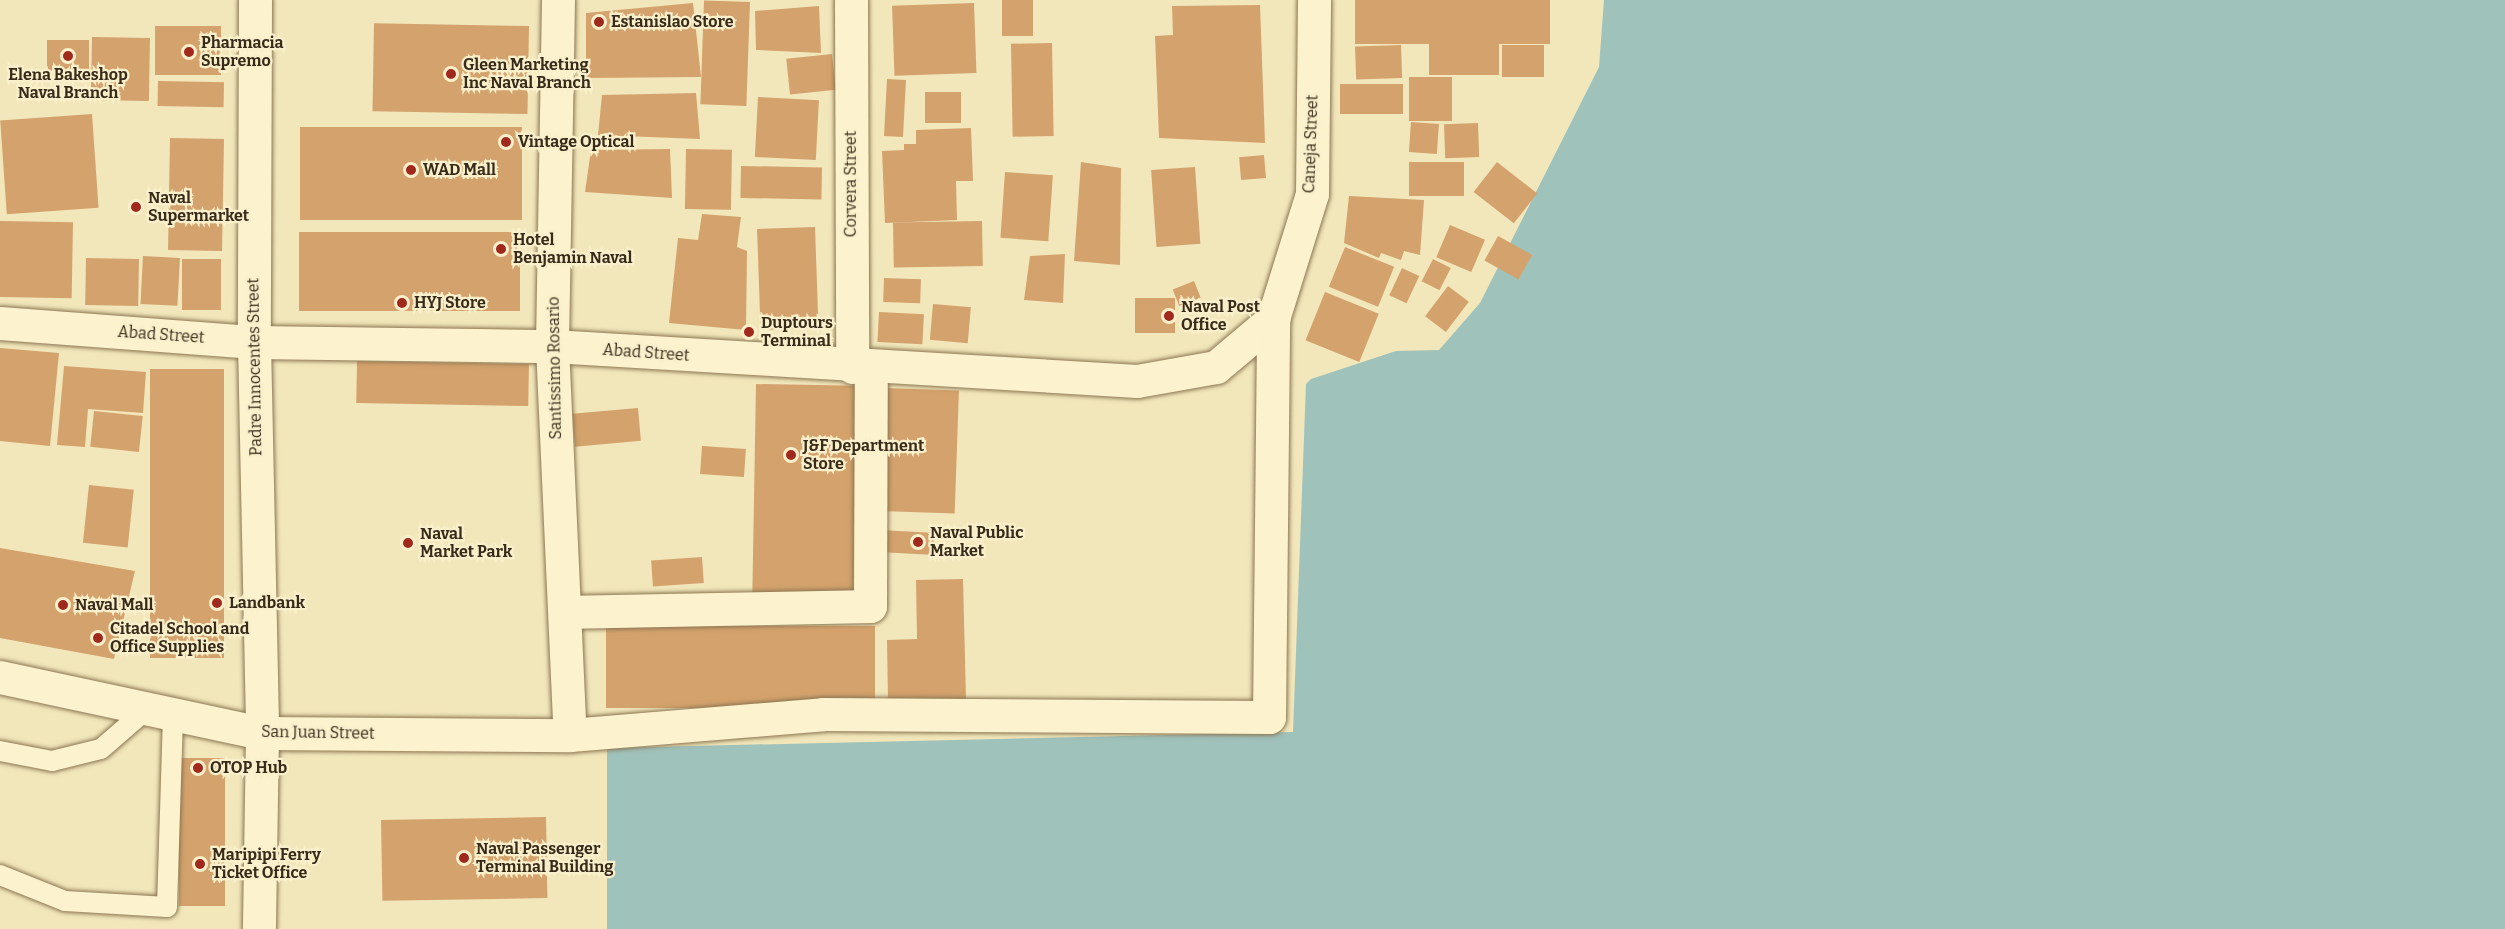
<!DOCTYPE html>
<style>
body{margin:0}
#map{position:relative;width:2505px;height:929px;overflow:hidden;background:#f2e7bb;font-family:Bitter,serif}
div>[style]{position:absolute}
.water>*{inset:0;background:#9fc2bb}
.building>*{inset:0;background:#d4a26c;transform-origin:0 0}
.roads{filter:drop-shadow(0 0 2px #8b7653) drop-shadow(0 0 2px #8b7653)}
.lane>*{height:20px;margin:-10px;padding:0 10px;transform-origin:10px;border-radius:10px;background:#fcf3ce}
.street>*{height:33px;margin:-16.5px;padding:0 16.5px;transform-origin:16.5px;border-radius:16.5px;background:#fcf3ce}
.secondary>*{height:33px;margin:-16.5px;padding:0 16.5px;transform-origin:16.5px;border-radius:16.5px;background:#fcf3ce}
.dots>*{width:16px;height:16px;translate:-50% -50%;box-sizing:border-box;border:3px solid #f9f0cb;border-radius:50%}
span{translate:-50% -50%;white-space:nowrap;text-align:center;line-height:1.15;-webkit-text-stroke:4.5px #f9f0cb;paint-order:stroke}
.poi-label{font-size:16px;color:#382b1a;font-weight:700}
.left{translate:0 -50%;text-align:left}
.street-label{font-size:16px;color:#382b1a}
</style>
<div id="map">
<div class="water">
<div style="clip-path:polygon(1604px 0,2505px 0,2505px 929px,607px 929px,607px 748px,1293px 732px,1306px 384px,1311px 379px,1396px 351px,1439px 350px,1480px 303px,1599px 67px)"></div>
</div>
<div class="building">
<div style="left:1002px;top:0;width:31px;height:36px"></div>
<div style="left:1355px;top:0;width:195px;height:44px"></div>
<div style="left:750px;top:2px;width:104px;height:46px;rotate:92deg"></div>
<div style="clip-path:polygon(693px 3px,701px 77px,586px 78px,586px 13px)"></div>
<div style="left:974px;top:3px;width:70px;height:82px;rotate:88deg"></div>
<div style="clip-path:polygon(1260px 5px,1265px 143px,1159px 138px,1155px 36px,1173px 35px,1172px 6px)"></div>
<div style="clip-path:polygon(819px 6px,821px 53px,756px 50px,755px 11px)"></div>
<div style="left:221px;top:26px;width:49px;height:66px;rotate:90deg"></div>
<div style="left:529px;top:26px;width:88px;height:155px;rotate:91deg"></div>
<div style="left:92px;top:37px;width:58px;height:63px;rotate:1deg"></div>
<div style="left:89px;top:40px;width:31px;height:42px;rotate:90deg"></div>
<div style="left:1052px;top:43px;width:93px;height:41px;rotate:89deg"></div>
<div style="left:1429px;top:44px;width:70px;height:31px"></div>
<div style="left:1401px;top:45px;width:33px;height:46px;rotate:88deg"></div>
<div style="left:1502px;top:45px;width:42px;height:32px"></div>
<div style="left:832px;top:54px;width:36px;height:46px;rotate:84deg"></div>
<div style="left:1452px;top:77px;width:44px;height:43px;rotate:90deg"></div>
<div style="left:887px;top:79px;width:19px;height:57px;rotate:3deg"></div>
<div style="left:158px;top:81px;width:66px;height:25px;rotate:1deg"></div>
<div style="left:1340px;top:84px;width:63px;height:30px"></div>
<div style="left:925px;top:92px;width:36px;height:31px"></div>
<div style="clip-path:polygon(696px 93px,700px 139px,598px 135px,602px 95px)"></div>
<div style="left:758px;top:97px;width:61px;height:60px;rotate:3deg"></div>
<div style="left:92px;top:114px;width:94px;height:92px;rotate:86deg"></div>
<div style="left:1411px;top:122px;width:28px;height:30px;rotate:4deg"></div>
<div style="left:1478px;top:123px;width:34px;height:34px;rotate:88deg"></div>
<div style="left:522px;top:127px;width:93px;height:222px;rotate:90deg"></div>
<div style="clip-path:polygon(971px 128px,973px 181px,956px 181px,957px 220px,885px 223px,882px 151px,904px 150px,904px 144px,916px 144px,916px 130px)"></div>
<div style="left:170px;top:138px;width:54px;height:112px;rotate:1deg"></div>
<div style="clip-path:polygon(670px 149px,672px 198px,585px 192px,591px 150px)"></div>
<div style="left:686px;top:149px;width:46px;height:60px;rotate:1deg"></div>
<div style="left:1264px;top:155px;width:23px;height:25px;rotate:85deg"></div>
<div style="clip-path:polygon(1081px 162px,1121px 168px,1120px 265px,1074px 261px)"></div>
<div style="left:1409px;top:162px;width:55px;height:34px"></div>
<div style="left:1497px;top:162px;width:51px;height:38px;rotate:38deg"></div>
<div style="left:741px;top:166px;width:81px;height:32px;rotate:1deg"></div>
<div style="left:1195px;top:167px;width:77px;height:44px;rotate:86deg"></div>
<div style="left:1005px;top:172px;width:48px;height:66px;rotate:4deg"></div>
<div style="clip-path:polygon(1349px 196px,1424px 200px,1420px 255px,1404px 251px,1401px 260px,1381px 253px,1379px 258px,1344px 243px)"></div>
<div style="clip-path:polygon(702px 214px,741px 217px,737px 247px,747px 251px,746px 330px,669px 323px,678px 238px,698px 240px)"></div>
<div style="left:0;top:221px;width:73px;height:76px;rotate:1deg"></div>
<div style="left:982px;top:221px;width:45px;height:89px;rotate:89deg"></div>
<div style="left:1450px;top:225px;width:38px;height:35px;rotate:23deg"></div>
<div style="left:815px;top:227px;width:101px;height:58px;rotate:88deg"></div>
<div style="left:299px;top:232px;width:221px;height:79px"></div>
<div style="left:1498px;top:236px;width:39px;height:28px;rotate:29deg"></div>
<div style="left:1345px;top:247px;width:53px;height:43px;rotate:22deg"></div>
<div style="clip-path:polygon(1065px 254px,1063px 303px,1024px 300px,1030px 256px)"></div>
<div style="left:143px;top:256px;width:37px;height:48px;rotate:3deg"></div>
<div style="left:86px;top:258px;width:53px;height:47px;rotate:1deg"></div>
<div style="left:182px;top:259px;width:39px;height:51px"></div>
<div style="left:1433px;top:259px;width:20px;height:25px;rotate:27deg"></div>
<div style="left:1402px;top:268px;width:19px;height:30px;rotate:25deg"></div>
<div style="left:884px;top:278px;width:37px;height:24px;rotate:2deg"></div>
<div style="left:1194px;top:281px;width:18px;height:23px;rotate:68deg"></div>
<div style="left:1448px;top:286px;width:26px;height:38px;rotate:37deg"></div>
<div style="left:1325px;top:292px;width:58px;height:52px;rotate:22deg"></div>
<div style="left:1135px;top:298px;width:40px;height:35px"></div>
<div style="left:933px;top:304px;width:38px;height:36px;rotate:5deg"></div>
<div style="left:879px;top:312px;width:45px;height:30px;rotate:3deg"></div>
<div style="clip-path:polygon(0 348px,59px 353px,50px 446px,0 441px)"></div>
<div style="left:357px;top:361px;width:172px;height:42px;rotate:1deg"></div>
<div style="clip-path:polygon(64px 366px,146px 372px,143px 413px,88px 409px,85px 447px,57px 445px)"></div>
<div style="left:150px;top:369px;width:74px;height:289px"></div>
<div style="left:756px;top:384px;width:101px;height:211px;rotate:1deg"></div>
<div style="left:885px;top:388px;width:74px;height:123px;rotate:2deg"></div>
<div style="left:638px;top:408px;width:33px;height:66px;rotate:85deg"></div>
<div style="left:94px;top:411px;width:49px;height:36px;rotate:6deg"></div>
<div style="left:702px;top:446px;width:44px;height:28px;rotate:4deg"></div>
<div style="left:89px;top:485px;width:45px;height:58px;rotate:6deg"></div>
<div style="left:880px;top:530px;width:56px;height:22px;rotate:3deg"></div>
<div style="clip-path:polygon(0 548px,135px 571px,114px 659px,0 638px)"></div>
<div style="left:702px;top:557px;width:26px;height:51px;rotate:86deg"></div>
<div style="clip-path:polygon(963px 579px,966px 700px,888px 702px,887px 640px,917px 639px,916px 580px)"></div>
<div style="left:606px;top:626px;width:269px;height:82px"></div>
<div style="left:179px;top:758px;width:46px;height:148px"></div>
<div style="left:546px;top:817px;width:81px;height:165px;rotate:89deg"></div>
</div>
<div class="roads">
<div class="lane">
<div style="left:0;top:751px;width:53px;rotate:10.9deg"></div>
<div style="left:52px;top:761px;width:50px;rotate:-13.8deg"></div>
<div style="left:101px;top:749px;width:61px;rotate:-41deg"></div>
<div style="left:0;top:875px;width:70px;rotate:21.8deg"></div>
<div style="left:65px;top:901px;width:102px;rotate:3.4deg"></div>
<div style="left:167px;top:907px;width:194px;rotate:-88.2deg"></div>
</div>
<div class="street">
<div style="left:558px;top:0;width:346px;rotate:91deg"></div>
<div style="left:552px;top:346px;width:389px;rotate:87.4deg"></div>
<div style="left:851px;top:0;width:367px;rotate:89.8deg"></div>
<div style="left:565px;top:612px;width:305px;rotate:-1.1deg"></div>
<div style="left:870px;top:606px;width:238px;rotate:-89.8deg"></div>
</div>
<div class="secondary">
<div style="left:255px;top:0;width:342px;rotate:90.2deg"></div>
<div style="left:254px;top:342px;width:391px;rotate:88.8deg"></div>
<div style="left:262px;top:733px;width:196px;rotate:90.9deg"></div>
<div style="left:0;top:323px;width:255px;rotate:4.3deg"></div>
<div style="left:254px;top:342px;width:298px;rotate:0.8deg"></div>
<div style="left:552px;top:346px;width:586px;rotate:3.42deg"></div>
<div style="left:1137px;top:381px;width:80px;rotate:-10deg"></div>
<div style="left:1216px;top:367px;width:75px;rotate:-40.1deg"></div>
<div style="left:0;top:677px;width:268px;rotate:12.1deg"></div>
<div style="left:262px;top:733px;width:308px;rotate:0.4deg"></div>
<div style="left:570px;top:735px;width:254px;rotate:-4.7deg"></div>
<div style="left:823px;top:714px;width:446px;rotate:0.4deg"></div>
<div style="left:1269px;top:717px;width:398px;rotate:-89.4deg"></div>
<div style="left:1273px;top:319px;width:131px;rotate:-72.7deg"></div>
<div style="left:1312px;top:194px;width:194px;rotate:-89.4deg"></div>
</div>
</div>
<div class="dots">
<div style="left:599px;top:22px;background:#a0291d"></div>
<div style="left:189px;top:52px;background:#a0291d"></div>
<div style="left:68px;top:56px;background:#a0291d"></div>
<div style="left:451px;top:74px;background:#a0291d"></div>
<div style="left:506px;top:142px;background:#a0291d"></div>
<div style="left:411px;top:170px;background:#a0291d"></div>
<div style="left:136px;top:207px;background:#a0291d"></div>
<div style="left:501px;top:249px;background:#a0291d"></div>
<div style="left:402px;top:303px;background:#a0291d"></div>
<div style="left:1169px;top:316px;background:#a0291d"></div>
<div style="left:749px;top:332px;background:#a0291d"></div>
<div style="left:791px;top:455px;background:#a0291d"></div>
<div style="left:918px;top:542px;background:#a0291d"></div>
<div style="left:408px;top:543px;background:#a0291d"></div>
<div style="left:217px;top:603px;background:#a0291d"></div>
<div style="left:63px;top:605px;background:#a0291d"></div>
<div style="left:98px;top:638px;background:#a0291d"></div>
<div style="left:198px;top:768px;background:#a0291d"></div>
<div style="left:464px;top:858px;background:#a0291d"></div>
<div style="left:200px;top:864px;background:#a0291d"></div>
</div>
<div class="poi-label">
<span class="left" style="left:611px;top:22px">Estanislao Store</span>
<span class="left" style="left:201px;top:52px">Pharmacia<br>Supremo</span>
<span class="left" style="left:463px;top:74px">Gleen Marketing<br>Inc Naval Branch</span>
<span style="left:68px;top:84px">Elena Bakeshop<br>Naval Branch</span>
<span class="left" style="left:518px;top:142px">Vintage Optical</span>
<span class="left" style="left:423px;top:170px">WAD Mall</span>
<span class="left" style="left:148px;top:207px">Naval<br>Supermarket</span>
<span class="left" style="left:513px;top:249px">Hotel<br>Benjamin Naval</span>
<span class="left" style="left:414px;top:303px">HYJ Store</span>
<span class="left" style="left:1181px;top:316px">Naval Post<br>Office</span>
<span class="left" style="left:761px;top:332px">Duptours<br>Terminal</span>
<span class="left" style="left:803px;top:455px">J&amp;F Department<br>Store</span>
<span class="left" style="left:930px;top:542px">Naval Public<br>Market</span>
<span class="left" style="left:420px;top:543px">Naval<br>Market Park</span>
<span class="left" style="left:229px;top:603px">Landbank</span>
<span class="left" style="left:75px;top:605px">Naval Mall</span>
<span class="left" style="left:110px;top:638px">Citadel School and<br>Office Supplies</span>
<span class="left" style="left:210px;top:768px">OTOP Hub</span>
<span class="left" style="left:476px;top:858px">Naval Passenger<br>Terminal Building</span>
<span class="left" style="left:212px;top:864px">Maripipi Ferry<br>Ticket Office</span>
</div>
<div class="street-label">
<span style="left:1311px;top:144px;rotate:-88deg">Caneja Street</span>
<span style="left:851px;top:184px;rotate:-90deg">Corvera Street</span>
<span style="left:161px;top:335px;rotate:4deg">Abad Street</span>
<span style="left:646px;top:353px;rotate:4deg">Abad Street</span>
<span style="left:255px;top:367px;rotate:-91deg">Padre Innocentes Street</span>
<span style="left:555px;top:368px;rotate:-91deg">Santissimo Rosario</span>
<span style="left:318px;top:733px;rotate:1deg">San Juan Street</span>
</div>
</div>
